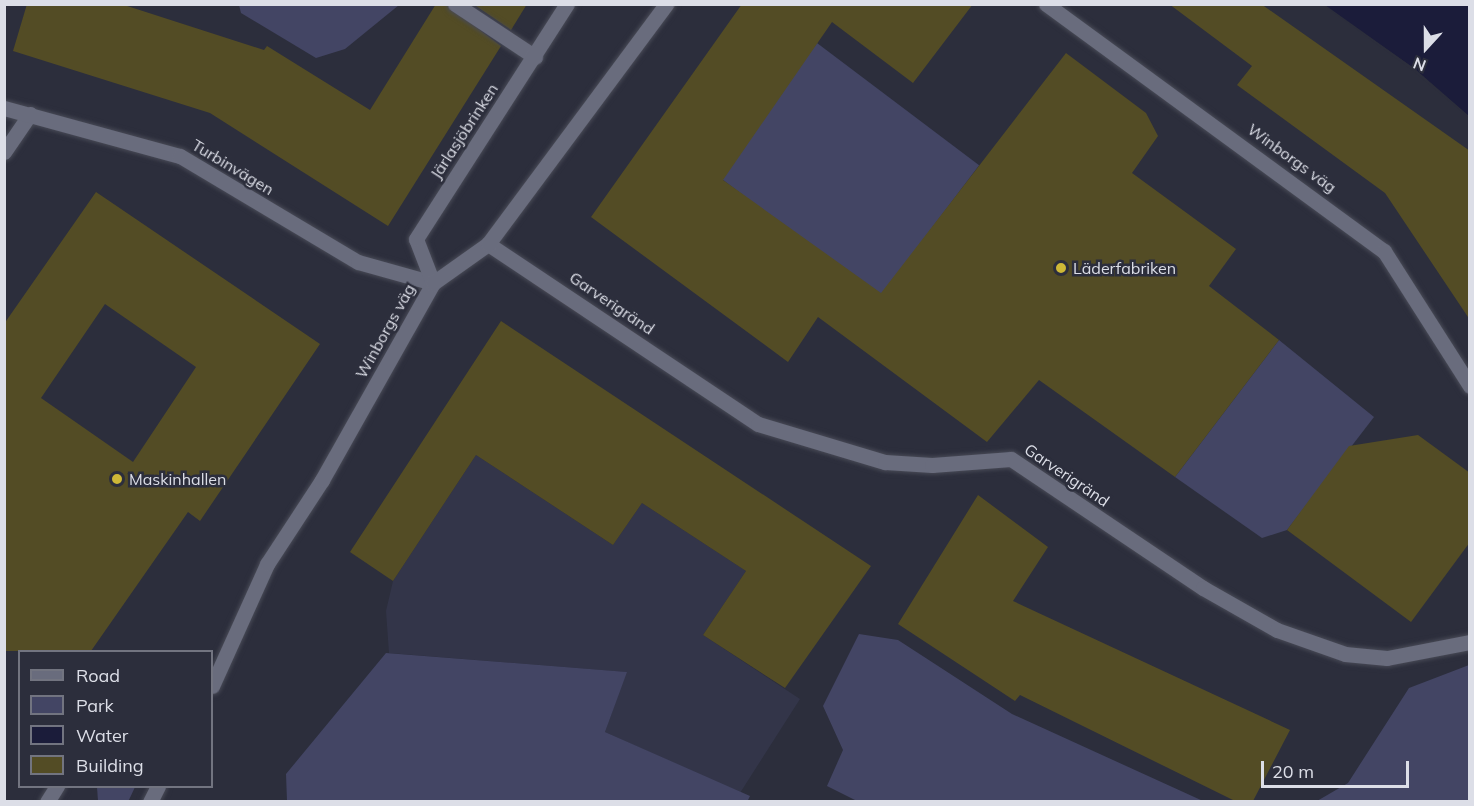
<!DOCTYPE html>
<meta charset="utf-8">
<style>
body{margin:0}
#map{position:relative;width:1474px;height:806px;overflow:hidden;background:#2c2e3c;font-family:Mulish,sans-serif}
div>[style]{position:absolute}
.built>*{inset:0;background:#333549}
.green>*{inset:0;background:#434564;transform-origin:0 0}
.water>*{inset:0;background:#1b1c3a}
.pier>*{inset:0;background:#2c2e3c}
.building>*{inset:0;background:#534c25}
.roads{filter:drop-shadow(0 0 2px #484a56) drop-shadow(0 0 2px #484a56)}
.service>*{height:15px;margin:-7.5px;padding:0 7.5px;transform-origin:7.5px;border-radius:7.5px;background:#696c7d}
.minor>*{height:15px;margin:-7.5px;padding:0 7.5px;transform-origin:7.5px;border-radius:7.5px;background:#696c7d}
.dots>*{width:16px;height:16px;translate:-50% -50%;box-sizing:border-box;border:3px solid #2c2e3c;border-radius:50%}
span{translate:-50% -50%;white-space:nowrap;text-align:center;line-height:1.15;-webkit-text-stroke:5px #2c2e3c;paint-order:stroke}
.street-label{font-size:16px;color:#dcdee7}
.poi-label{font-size:16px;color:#dcdee7}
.left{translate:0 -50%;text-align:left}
.frame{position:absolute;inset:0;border:6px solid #dcdee7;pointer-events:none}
.legend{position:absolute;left:18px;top:650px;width:195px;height:138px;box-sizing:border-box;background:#2c2e3c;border:2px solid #727480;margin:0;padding:8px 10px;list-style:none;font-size:18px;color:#dcdee7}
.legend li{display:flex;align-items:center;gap:12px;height:30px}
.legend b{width:30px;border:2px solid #727480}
.north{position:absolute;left:1396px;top:18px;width:60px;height:60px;-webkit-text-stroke:4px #2c2e3c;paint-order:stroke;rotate:201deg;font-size:16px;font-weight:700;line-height:24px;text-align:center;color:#dcdee7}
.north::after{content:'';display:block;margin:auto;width:21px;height:27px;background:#dcdee7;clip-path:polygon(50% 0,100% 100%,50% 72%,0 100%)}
.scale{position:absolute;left:1261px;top:761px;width:148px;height:27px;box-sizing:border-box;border:3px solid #dcdee7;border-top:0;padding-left:8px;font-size:18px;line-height:21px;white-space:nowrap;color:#dcdee7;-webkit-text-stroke:4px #2c2e3c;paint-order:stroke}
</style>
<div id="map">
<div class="built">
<div style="clip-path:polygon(476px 455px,613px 545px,642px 503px,746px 571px,703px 635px,800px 699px,740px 793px,605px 732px,626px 672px,389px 653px,386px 611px,393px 581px)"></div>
</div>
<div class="green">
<div style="clip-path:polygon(239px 5px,398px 4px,399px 5px,345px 49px,316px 58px,241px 13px)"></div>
<div style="left:817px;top:43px;width:203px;height:166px;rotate:37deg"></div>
<div style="clip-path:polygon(1279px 340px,1374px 417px,1287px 530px,1262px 538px,1175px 477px)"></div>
<div style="clip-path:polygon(859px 634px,898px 640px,1012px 714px,1203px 801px,857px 801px,827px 786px,843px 750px,823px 706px)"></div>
<div style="clip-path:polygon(386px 653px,627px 672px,605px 732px,750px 796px,747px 802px,287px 801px,286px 774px)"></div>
<div style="clip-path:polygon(1469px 665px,1469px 801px,1317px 801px,1348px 783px,1409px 688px)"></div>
<div style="clip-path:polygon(97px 787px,97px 786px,135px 787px,128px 802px,98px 801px)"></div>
</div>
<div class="water">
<div style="clip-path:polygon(1325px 5px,1469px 5px,1469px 116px,1415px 69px)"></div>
</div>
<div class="pier">
<div style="clip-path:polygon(1322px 4px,1415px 69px,1470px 119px,1413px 71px)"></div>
</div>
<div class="building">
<div style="clip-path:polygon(27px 4px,121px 4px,264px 50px,267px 46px,370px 110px,436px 4px,445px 4px,501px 46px,388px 226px,210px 113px,13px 51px)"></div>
<div style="clip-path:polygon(473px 4px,527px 4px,511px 30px)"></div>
<div style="clip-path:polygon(742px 4px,973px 4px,913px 83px,832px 22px,723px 180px,881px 293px,1066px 53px,1146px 113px,1158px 136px,1132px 173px,1236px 249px,1209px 286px,1279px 340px,1175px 477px,1039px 380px,987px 442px,818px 317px,788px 362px,591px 217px)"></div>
<div style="clip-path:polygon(1169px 4px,1261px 4px,1470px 151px,1470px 320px,1385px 193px,1237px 85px,1252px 66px)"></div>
<div style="clip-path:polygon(evenodd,96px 192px,320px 344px,200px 521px,188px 512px,91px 651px,4px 651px,4px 324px,96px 192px,105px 304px,196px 367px,133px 462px,41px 398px,105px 304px)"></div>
<div style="clip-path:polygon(501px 321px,871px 566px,785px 688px,703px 635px,746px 571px,642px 503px,613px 545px,476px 455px,393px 581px,350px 552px)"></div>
<div style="clip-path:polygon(1418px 435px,1470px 473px,1470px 542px,1411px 622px,1287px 530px,1349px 446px)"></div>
<div style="clip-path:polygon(978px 495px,1048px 547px,1013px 601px,1290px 730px,1253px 801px,1235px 801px,1020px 695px,1015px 701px,898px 624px)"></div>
</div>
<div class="roads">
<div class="service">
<div style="left:4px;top:152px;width:46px;rotate:-55.6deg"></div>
<div style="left:47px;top:802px;width:19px;rotate:-58deg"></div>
</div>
<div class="minor">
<div style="left:455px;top:4px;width:96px;rotate:33.5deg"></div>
<div style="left:1046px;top:4px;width:419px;rotate:36.2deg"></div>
<div style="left:1384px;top:251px;width:160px;rotate:57.5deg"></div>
<div style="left:4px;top:108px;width:182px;rotate:15.3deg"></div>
<div style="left:180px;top:156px;width:207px;rotate:30.8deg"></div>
<div style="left:358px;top:262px;width:78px;rotate:15.6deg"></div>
<div style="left:488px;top:244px;width:324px;rotate:33.7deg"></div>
<div style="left:758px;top:424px;width:133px;rotate:16.7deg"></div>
<div style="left:885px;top:462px;width:47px;rotate:3.7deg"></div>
<div style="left:932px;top:465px;width:79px;rotate:-4.3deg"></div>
<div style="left:1011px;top:459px;width:231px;rotate:33.9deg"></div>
<div style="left:1203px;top:588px;width:85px;rotate:29.6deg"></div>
<div style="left:1277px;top:630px;width:72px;rotate:19.4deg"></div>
<div style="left:1345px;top:654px;width:42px;rotate:5.4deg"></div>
<div style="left:1387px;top:658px;width:85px;rotate:-10.9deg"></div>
<div style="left:433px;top:283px;width:47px;rotate:-111.1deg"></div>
<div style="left:416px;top:239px;width:279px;rotate:-57.3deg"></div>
<div style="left:212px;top:686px;width:134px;rotate:-65.7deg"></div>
<div style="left:267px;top:564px;width:100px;rotate:-56.8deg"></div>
<div style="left:322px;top:480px;width:226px;rotate:-60.6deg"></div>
<div style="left:433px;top:283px;width:67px;rotate:-35.3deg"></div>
<div style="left:488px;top:244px;width:299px;rotate:-53.4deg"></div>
<div style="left:150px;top:802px;width:18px;rotate:-63deg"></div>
</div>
</div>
<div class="dots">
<div style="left:1061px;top:268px;background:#ceb837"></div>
<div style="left:117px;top:479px;background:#ceb837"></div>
</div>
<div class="street-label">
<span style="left:464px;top:131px;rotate:-57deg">Järlasjöbrinken</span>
<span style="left:1292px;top:158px;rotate:36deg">Winborgs väg</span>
<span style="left:233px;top:167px;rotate:31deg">Turbinvägen</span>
<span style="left:612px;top:303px;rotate:34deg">Garverigränd</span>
<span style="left:385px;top:331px;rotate:-61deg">Winborgs väg</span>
<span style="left:1067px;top:475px;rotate:34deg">Garverigränd</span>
</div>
<div class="poi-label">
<span class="left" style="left:1073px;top:268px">Läderfabriken</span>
<span class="left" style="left:129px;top:479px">Maskinhallen</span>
</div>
<div class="frame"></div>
<ul class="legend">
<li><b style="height:8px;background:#696c7d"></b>Road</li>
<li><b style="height:16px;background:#434564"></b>Park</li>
<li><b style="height:16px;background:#1b1c3a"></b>Water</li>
<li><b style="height:16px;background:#534c25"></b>Building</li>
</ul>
<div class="north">N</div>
<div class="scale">20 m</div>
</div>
